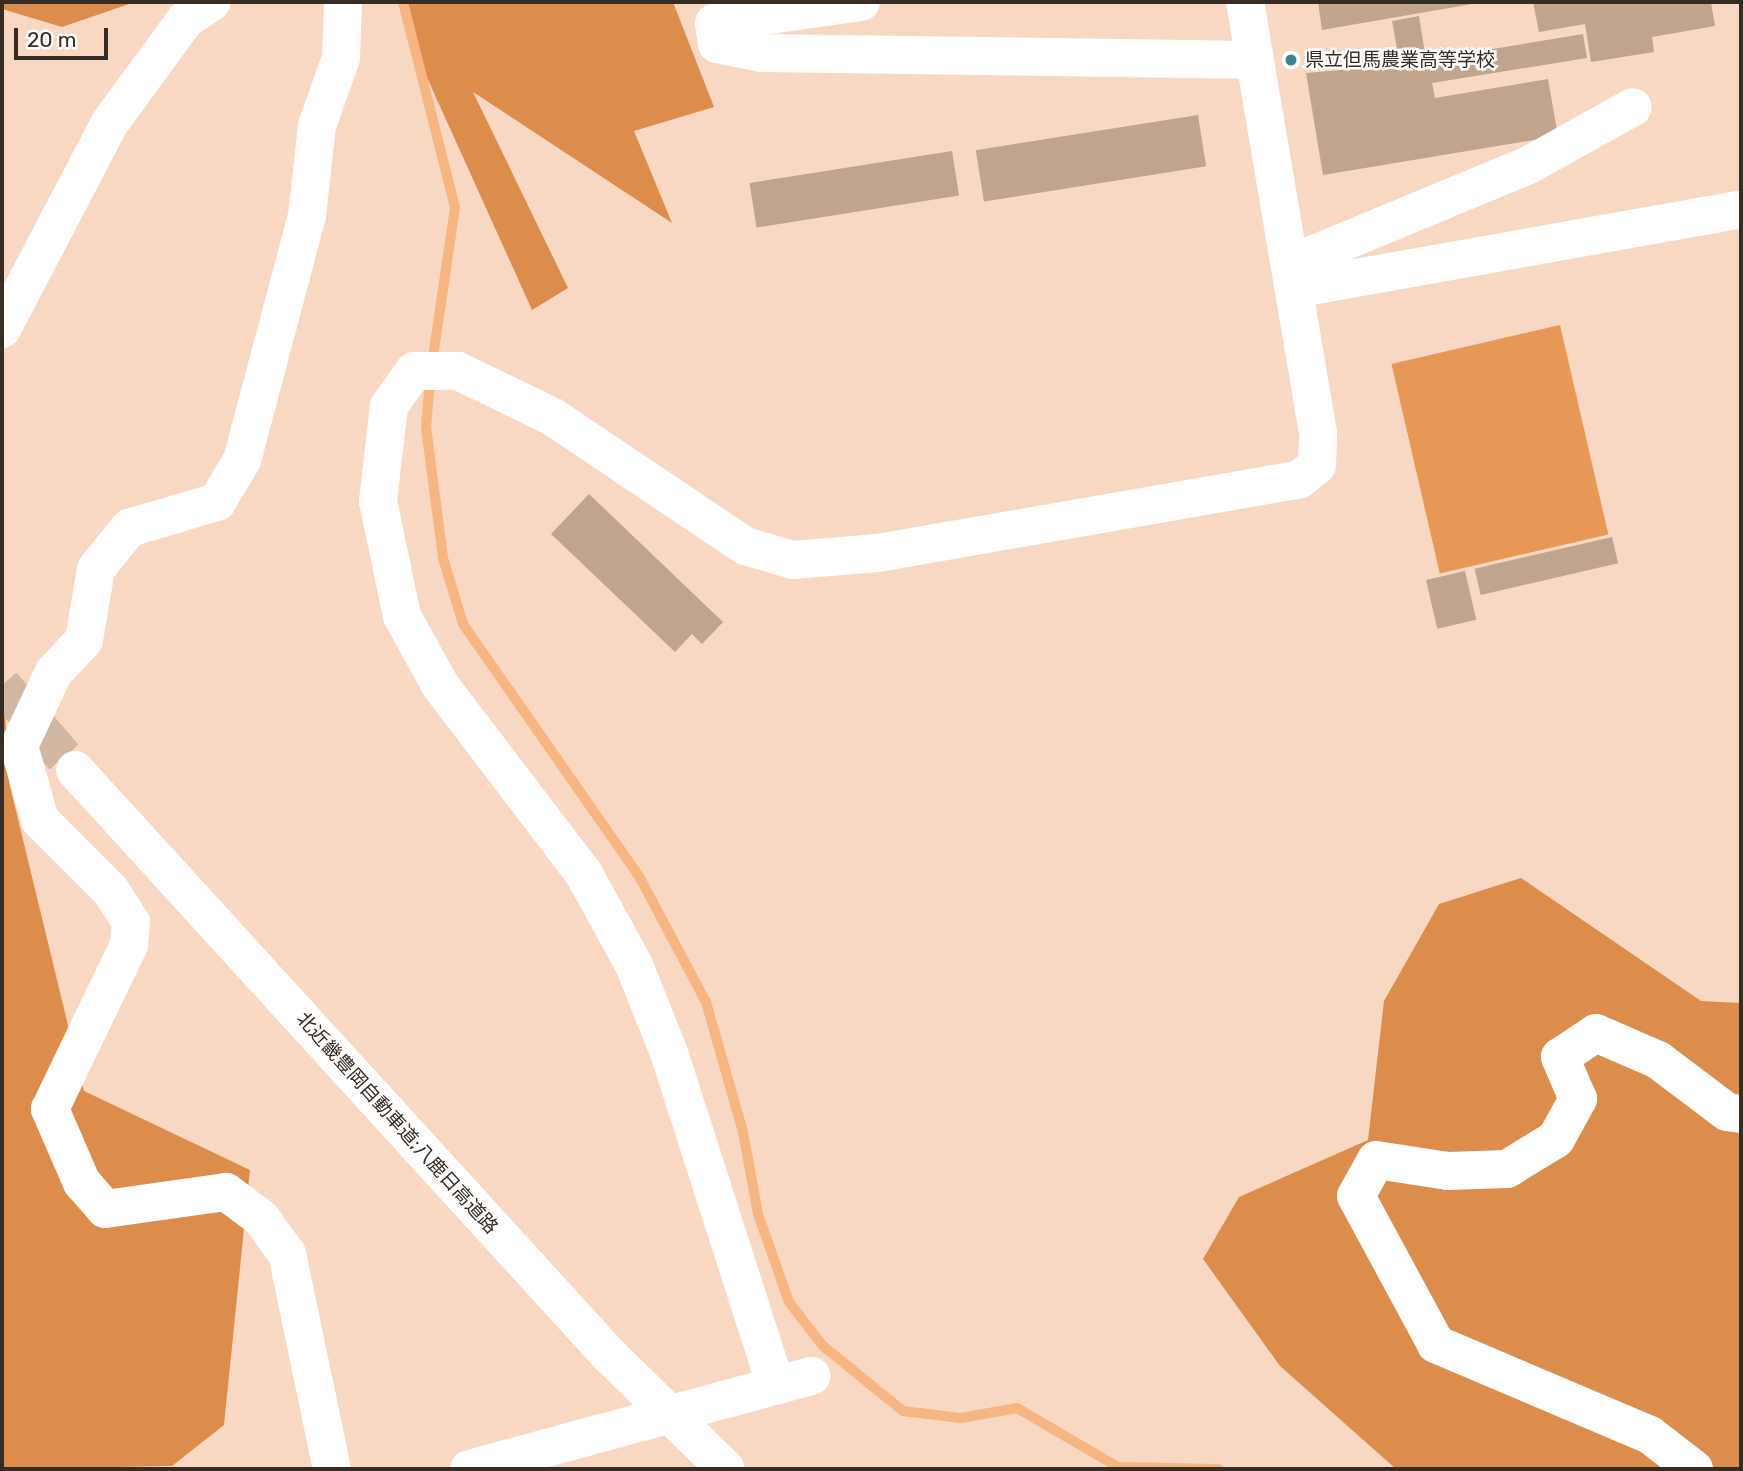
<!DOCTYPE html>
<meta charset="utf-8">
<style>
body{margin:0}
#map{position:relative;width:1743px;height:1471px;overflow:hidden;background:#f8d8c2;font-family:Rubik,"Noto Sans JP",sans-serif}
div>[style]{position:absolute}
.green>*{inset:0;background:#e89856;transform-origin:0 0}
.forest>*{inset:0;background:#dc8d4b}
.stream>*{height:10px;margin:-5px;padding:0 5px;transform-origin:5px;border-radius:5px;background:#f7b582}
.building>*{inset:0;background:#c1a48e;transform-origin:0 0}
.highway-tunnel>*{height:38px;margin-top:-19px;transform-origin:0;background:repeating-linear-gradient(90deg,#d1b6a2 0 38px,transparent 0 57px)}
.minor>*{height:38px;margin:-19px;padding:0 19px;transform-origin:19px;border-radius:19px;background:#fff}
.highway>*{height:38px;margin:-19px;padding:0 19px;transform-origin:19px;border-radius:19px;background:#fff}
.dots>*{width:19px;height:19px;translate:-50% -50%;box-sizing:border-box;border:4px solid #fff;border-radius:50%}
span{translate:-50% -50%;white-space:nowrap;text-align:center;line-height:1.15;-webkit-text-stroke:5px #fff;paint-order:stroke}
.poi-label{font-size:19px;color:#372c23}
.left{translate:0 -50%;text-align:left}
.street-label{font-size:19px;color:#372c23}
.frame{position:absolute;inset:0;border:4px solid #372c23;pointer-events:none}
.scale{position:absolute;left:14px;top:28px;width:94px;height:32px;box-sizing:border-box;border:4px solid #372c23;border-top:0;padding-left:9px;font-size:21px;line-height:24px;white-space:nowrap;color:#372c23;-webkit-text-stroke:5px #fff;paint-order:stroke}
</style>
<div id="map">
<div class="green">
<div style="left:1560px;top:325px;width:215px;height:173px;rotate:77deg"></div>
</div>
<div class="forest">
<div style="clip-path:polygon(2px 2px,135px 2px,62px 27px,2px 9px)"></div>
<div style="clip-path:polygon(402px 2px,673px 2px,714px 107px,634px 131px,672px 223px,473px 92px,568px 288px,532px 310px,406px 31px)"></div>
<div style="clip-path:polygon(2px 659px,9px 782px,84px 1091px,250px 1170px,224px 1425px,172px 1466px,2px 1469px)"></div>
<div style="clip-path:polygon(1521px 878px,1701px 1001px,1741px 1003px,1741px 1469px,1396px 1469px,1280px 1366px,1203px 1259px,1239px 1197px,1368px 1140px,1384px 1001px,1439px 904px)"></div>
</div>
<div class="stream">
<div style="left:403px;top:2px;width:212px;rotate:75.8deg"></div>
<div style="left:455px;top:208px;width:158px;rotate:98.4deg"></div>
<div style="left:430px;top:379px;width:48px;rotate:94.8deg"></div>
<div style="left:426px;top:427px;width:132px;rotate:82.6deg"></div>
<div style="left:443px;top:558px;width:69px;rotate:73.1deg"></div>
<div style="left:463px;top:624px;width:310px;rotate:55.1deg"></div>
<div style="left:640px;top:878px;width:140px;rotate:62deg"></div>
<div style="left:706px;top:1002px;width:135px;rotate:74.1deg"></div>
<div style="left:743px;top:1132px;width:83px;rotate:79.6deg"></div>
<div style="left:758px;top:1214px;width:93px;rotate:70.6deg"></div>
<div style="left:789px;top:1302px;width:56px;rotate:52.3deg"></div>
<div style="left:823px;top:1346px;width:103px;rotate:39.1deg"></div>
<div style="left:903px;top:1411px;width:58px;rotate:6.9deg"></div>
<div style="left:961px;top:1418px;width:57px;rotate:-10.1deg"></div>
<div style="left:1017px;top:1408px;width:117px;rotate:30.3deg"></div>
<div style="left:1118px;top:1467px;width:101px;rotate:1.1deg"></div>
</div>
<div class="building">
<div style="clip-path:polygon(1318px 2px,1478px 2px,1478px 3px,1322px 30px)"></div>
<div style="clip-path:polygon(1533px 2px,1711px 2px,1715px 26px,1652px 37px,1654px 52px,1591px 62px,1585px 24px,1539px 32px)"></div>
<div style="clip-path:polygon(1419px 16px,1426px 60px,1583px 34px,1587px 58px,1432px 83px,1435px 98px,1548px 79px,1558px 136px,1323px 175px,1306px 73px,1400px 65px,1392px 21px)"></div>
<div style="left:1198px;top:115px;width:52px;height:225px;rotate:81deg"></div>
<div style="left:952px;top:151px;width:45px;height:205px;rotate:81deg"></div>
<div style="clip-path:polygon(589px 494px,723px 622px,702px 644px,692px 634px,675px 652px,551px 534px)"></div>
<div style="left:1612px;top:537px;width:27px;height:141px;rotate:77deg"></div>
<div style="left:1465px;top:571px;width:50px;height:40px;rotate:77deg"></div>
</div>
<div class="highway-tunnel">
<div style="left:2px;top:685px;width:112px;rotate:49.3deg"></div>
</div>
<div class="minor">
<div style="left:861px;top:2px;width:148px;rotate:171.9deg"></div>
<div style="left:714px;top:23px;width:21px;rotate:82deg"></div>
<div style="left:717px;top:44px;width:46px;rotate:11.3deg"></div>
<div style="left:762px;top:53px;width:493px;rotate:0.8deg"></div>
<div style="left:1290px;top:264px;width:256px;rotate:-22.5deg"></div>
<div style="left:1527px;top:166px;width:121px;rotate:-29.1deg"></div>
<div style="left:1294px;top:289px;width:454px;rotate:-10.1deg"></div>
<div style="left:2px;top:329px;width:231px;rotate:-62.4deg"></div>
<div style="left:109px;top:124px;width:129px;rotate:-53.8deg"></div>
<div style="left:185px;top:20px;width:32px;rotate:-34deg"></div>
<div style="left:776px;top:1386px;width:344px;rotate:-107.8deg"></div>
<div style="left:671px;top:1058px;width:100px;rotate:-111.7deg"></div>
<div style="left:634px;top:965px;width:104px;rotate:-118.8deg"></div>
<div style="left:584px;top:874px;width:238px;rotate:-127.3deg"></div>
<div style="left:440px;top:685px;width:79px;rotate:-118.8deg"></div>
<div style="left:402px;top:616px;width:117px;rotate:-101.8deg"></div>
<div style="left:378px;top:501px;width:96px;rotate:-83.4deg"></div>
<div style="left:389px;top:406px;width:43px;rotate:-54.5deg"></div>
<div style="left:414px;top:371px;width:44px"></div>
<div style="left:458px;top:371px;width:106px;rotate:25.8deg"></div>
<div style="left:553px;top:417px;width:231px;rotate:33.9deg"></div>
<div style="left:745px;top:546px;width:50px;rotate:16.3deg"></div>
<div style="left:793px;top:560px;width:85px;rotate:-4.7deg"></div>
<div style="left:878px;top:553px;width:428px;rotate:-9.9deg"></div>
<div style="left:1300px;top:479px;width:22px;rotate:-39deg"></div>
<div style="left:1317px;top:465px;width:32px;rotate:-88deg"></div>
<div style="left:1318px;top:433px;width:437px;rotate:-99.6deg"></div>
<div style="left:332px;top:1469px;width:220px;rotate:-101.8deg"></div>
<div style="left:287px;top:1254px;width:44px;rotate:-125.8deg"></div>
<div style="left:261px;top:1218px;width:44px;rotate:-143.4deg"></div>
<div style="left:226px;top:1192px;width:122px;rotate:172deg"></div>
<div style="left:105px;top:1209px;width:35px;rotate:-131deg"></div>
<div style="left:82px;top:1183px;width:81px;rotate:-113.4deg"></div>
<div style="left:50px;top:1109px;width:182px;rotate:-64.3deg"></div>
<div style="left:129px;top:945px;width:23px;rotate:-85deg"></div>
<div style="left:131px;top:922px;width:38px;rotate:-123deg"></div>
<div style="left:110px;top:890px;width:99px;rotate:-135deg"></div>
<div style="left:40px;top:820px;width:77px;rotate:-105.8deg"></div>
<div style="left:19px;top:746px;width:82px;rotate:-64.7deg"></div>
<div style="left:54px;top:672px;width:44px;rotate:-46.8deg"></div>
<div style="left:84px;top:640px;width:72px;rotate:-80.4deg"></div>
<div style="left:96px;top:569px;width:53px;rotate:-51.2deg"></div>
<div style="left:129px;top:528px;width:92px;rotate:-16.5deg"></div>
<div style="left:217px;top:502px;width:49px;rotate:-59.2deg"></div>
<div style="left:242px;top:460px;width:253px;rotate:-75.1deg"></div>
<div style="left:307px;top:216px;width:91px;rotate:-83.7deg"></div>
<div style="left:317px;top:126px;width:72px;rotate:-70.6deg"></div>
<div style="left:341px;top:58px;width:56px;rotate:-88deg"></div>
<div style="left:469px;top:1469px;width:355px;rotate:-15.2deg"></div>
<div style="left:1694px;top:1469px;width:56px;rotate:-142.3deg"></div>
<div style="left:1650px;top:1435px;width:233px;rotate:-157deg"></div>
<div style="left:1436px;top:1344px;width:168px;rotate:-118.4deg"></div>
<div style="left:1356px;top:1196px;width:41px;rotate:-60.9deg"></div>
<div style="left:1376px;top:1160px;width:73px;rotate:8.7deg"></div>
<div style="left:1448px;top:1171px;width:59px;rotate:-1.9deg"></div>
<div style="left:1507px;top:1169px;width:57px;rotate:-31.5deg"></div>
<div style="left:1556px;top:1139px;width:46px;rotate:-61.2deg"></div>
<div style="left:1578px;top:1099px;width:46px;rotate:-113.2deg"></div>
<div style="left:1560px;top:1057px;width:43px;rotate:-33.7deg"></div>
<div style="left:1596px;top:1033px;width:68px;rotate:23.5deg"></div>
<div style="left:1658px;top:1060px;width:86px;rotate:37deg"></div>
<div style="left:1727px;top:1112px;width:14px;rotate:8deg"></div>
</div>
<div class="highway">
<div style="left:75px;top:770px;width:792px;rotate:47.61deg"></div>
<div style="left:609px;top:1355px;width:163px;rotate:44.3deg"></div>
</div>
<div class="dots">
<div style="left:1291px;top:60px;background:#3e848f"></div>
</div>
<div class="poi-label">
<span class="left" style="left:1305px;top:60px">県立但馬農業高等学校</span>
</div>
<div class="street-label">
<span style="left:397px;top:1123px;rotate:48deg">北近畿豊岡自動車道;八鹿日高道路</span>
</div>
<div class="frame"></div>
<div class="scale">20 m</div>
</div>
